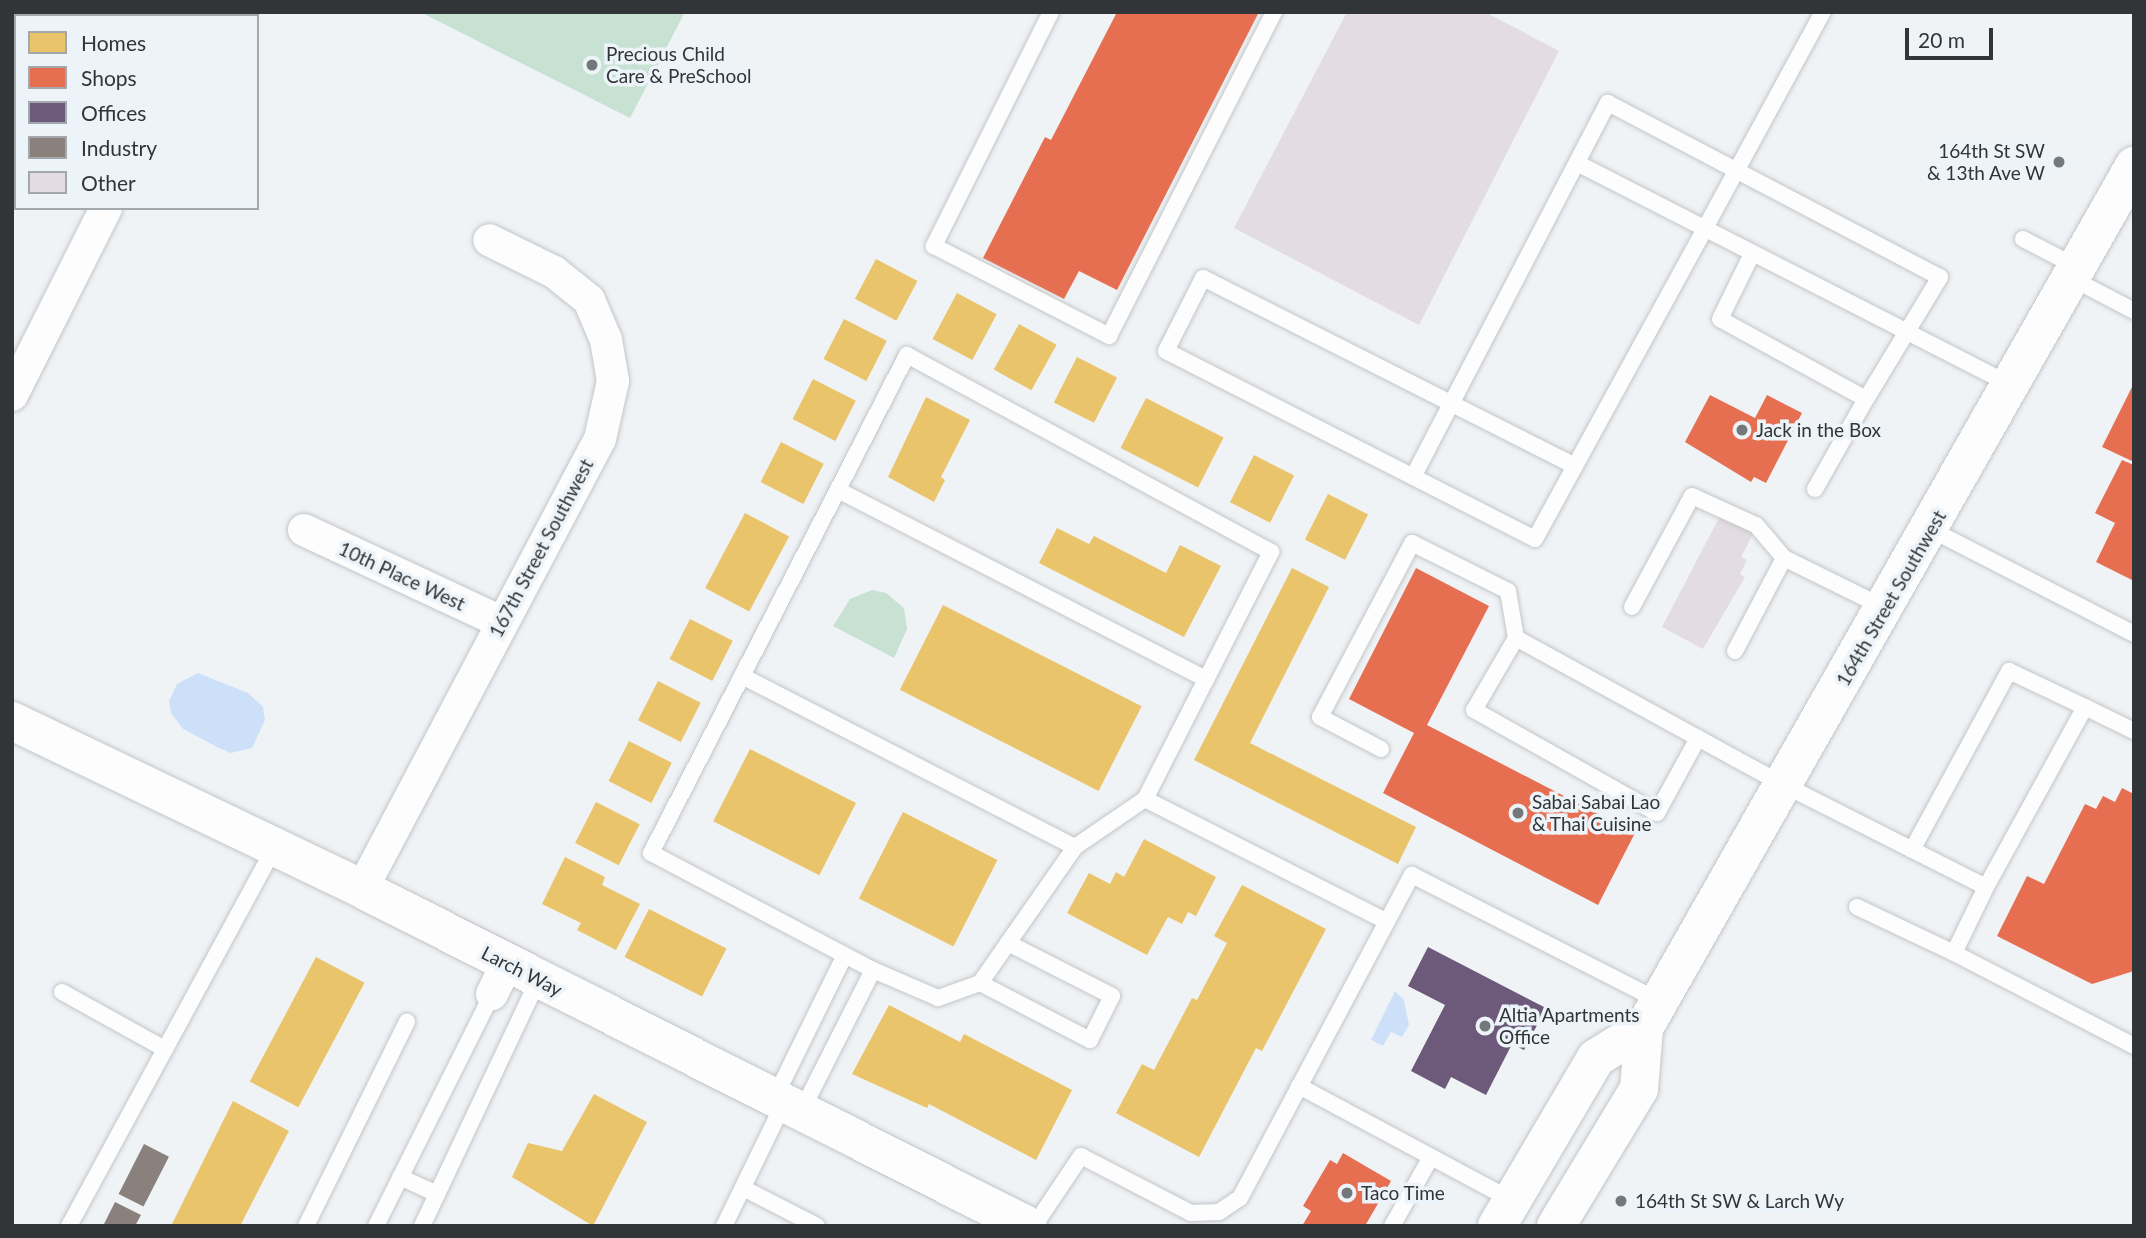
<!DOCTYPE html>
<style>
body{margin:0}
#map{position:relative;width:2146px;height:1238px;overflow:hidden;background:#f0f3f6;font-family:Lato,sans-serif}
div>[style]{position:absolute}
.green>*{inset:0;background:#c7e2d3}
.water>*{inset:0;background:#cde0fa}
.homes>*{inset:0;background:#e9c46a;transform-origin:0 0}
.shops>*{inset:0;background:#e76f51}
.offices>*{inset:0;background:#6d597a}
.industry>*{inset:0;background:#8a817c;transform-origin:0 0}
.building>*{inset:0;background:#e3dce2}
.roads{filter:drop-shadow(0 0 2px #c3c6c8) drop-shadow(0 0 2px #c3c6c8)}
.service>*{height:16px;margin:-8px;padding:0 8px;transform-origin:8px;border-radius:8px;background:#fdfdfe}
.minor>*{height:32px;margin:-16px;padding:0 16px;transform-origin:16px;border-radius:16px;background:#fdfdfe}
.secondary>*{height:38px;margin:-19px;padding:0 19px;transform-origin:19px;border-radius:19px;background:#fdfdfe}
.dots>*{width:19px;height:19px;translate:-50% -50%;box-sizing:border-box;border:4px solid #edf4f9;border-radius:50%}
span{translate:-50% -50%;white-space:nowrap;text-align:center;line-height:1.15;-webkit-text-stroke:7px #edf4f9;paint-order:stroke}
.poi-label{font-size:19px;color:#323537}
.left{translate:0 -50%;text-align:left}
.right{translate:-100% -50%;text-align:right}
.street-label{font-size:19px;color:#323537}
.frame{position:absolute;inset:0;border:14px solid #323537;pointer-events:none}
.legend{position:absolute;left:14px;top:14px;width:245px;height:196px;box-sizing:border-box;background:#edf4f9;border:2px solid #a2a8ab;margin:0;padding:9px 12px;list-style:none;font-size:21px;color:#323537}
.legend li{display:flex;align-items:center;gap:14px;height:35px}
.legend b{width:35px;border:2px solid #a2a8ab}
.scale{position:absolute;left:1905px;top:28px;width:88px;height:32px;box-sizing:border-box;border:4px solid #323537;border-top:0;padding-left:9px;font-size:21px;line-height:24px;white-space:nowrap;color:#323537;-webkit-text-stroke:5px #edf4f9;paint-order:stroke}
</style>
<div id="map">
<div class="green">
<div style="clip-path:polygon(420px 12px,685px 12px,630px 118px)"></div>
<div style="clip-path:polygon(872px 590px,886px 593px,904px 608px,907px 629px,894px 658px,833px 626px,850px 599px)"></div>
</div>
<div class="water">
<div style="clip-path:polygon(198px 673px,248px 693px,263px 707px,265px 720px,252px 748px,231px 753px,219px 748px,183px 729px,171px 713px,169px 701px,177px 684px)"></div>
<div style="clip-path:polygon(1395px 991px,1404px 1000px,1409px 1025px,1402px 1037px,1391px 1032px,1383px 1046px,1371px 1040px)"></div>
</div>
<div class="homes">
<div style="left:876px;top:259px;width:47px;height:45px;rotate:28deg"></div>
<div style="left:957px;top:293px;width:45px;height:52px;rotate:28deg"></div>
<div style="left:844px;top:319px;width:48px;height:45px;rotate:27deg"></div>
<div style="left:1019px;top:324px;width:43px;height:52px;rotate:29deg"></div>
<div style="left:1077px;top:357px;width:45px;height:51px;rotate:27deg"></div>
<div style="left:813px;top:379px;width:48px;height:45px;rotate:27deg"></div>
<div style="clip-path:polygon(926px 397px,970px 420px,941px 477px,945px 480px,934px 502px,888px 477px)"></div>
<div style="left:1146px;top:398px;width:87px;height:56px;rotate:27deg"></div>
<div style="left:781px;top:442px;width:48px;height:45px;rotate:27deg"></div>
<div style="left:1254px;top:455px;width:45px;height:53px;rotate:27deg"></div>
<div style="left:1328px;top:494px;width:45px;height:51px;rotate:27deg"></div>
<div style="left:745px;top:513px;width:50px;height:85px;rotate:28deg"></div>
<div style="clip-path:polygon(1057px 528px,1089px 544px,1094px 536px,1166px 573px,1180px 545px,1221px 566px,1184px 637px,1039px 563px)"></div>
<div style="clip-path:polygon(1292px 568px,1329px 587px,1250px 743px,1416px 827px,1398px 864px,1194px 760px)"></div>
<div style="left:943px;top:605px;width:223px;height:95px;rotate:27deg"></div>
<div style="left:690px;top:619px;width:48px;height:45px;rotate:27deg"></div>
<div style="left:658px;top:681px;width:48px;height:44px;rotate:27deg"></div>
<div style="left:629px;top:741px;width:48px;height:45px;rotate:27deg"></div>
<div style="left:750px;top:749px;width:119px;height:81px;rotate:27deg"></div>
<div style="left:596px;top:802px;width:49px;height:46px;rotate:27deg"></div>
<div style="left:903px;top:812px;width:106px;height:97px;rotate:27deg"></div>
<div style="clip-path:polygon(1144px 839px,1216px 877px,1196px 916px,1188px 912px,1182px 924px,1168px 917px,1147px 955px,1067px 913px,1089px 873px,1110px 884px,1116px 872px,1124px 877px)"></div>
<div style="clip-path:polygon(565px 857px,605px 877px,602px 885px,640px 904px,616px 950px,577px 930px,581px 923px,542px 904px)"></div>
<div style="clip-path:polygon(1242px 885px,1326px 929px,1262px 1051px,1256px 1048px,1199px 1157px,1116px 1113px,1142px 1064px,1154px 1070px,1192px 998px,1197px 1000px,1227px 943px,1214px 936px)"></div>
<div style="left:649px;top:909px;width:87px;height:54px;rotate:27deg"></div>
<div style="left:316px;top:957px;width:55px;height:141px;rotate:28deg"></div>
<div style="clip-path:polygon(889px 1005px,960px 1042px,964px 1034px,1072px 1090px,1036px 1160px,929px 1104px,927px 1108px,852px 1074px)"></div>
<div style="clip-path:polygon(594px 1094px,647px 1122px,593px 1226px,512px 1177px,528px 1143px,562px 1151px)"></div>
<div style="clip-path:polygon(233px 1101px,289px 1131px,240px 1226px,171px 1226px)"></div>
</div>
<div class="shops">
<div style="clip-path:polygon(1117px 12px,1259px 12px,1117px 290px,1079px 271px,1064px 299px,983px 258px,1045px 137px,1051px 140px)"></div>
<div style="clip-path:polygon(2134px 383px,2134px 462px,2102px 447px)"></div>
<div style="clip-path:polygon(1710px 395px,1755px 418px,1767px 395px,1802px 413px,1766px 483px,1754px 477px,1751px 482px,1685px 442px)"></div>
<div style="clip-path:polygon(2122px 460px,2134px 465px,2134px 581px,2096px 562px,2115px 523px,2095px 513px)"></div>
<div style="clip-path:polygon(1416px 568px,1489px 606px,1427px 725px,1635px 833px,1598px 905px,1383px 793px,1414px 733px,1349px 699px)"></div>
<div style="clip-path:polygon(2122px 788px,2134px 794px,2134px 971px,2092px 984px,1997px 936px,2027px 876px,2044px 884px,2085px 804px,2096px 809px,2103px 796px,2115px 802px)"></div>
<div style="clip-path:polygon(1343px 1153px,1391px 1181px,1365px 1226px,1302px 1226px,1311px 1211px,1303px 1206px,1330px 1160px,1337px 1164px)"></div>
</div>
<div class="offices">
<div style="clip-path:polygon(1428px 947px,1546px 1008px,1524px 1050px,1512px 1044px,1486px 1095px,1451px 1077px,1445px 1089px,1411px 1071px,1445px 1005px,1408px 986px)"></div>
</div>
<div class="industry">
<div style="left:144px;top:1144px;width:28px;height:56px;rotate:27deg"></div>
<div style="clip-path:polygon(115px 1202px,141px 1215px,135px 1226px,103px 1226px)"></div>
</div>
<div class="building">
<div style="clip-path:polygon(1347px 12px,1485px 12px,1559px 51px,1419px 325px,1234px 228px)"></div>
<div style="clip-path:polygon(1721px 514px,1754px 532px,1741px 557px,1747px 560px,1740px 574px,1745px 577px,1703px 649px,1662px 627px)"></div>
</div>
<div class="roads">
<div class="service">
<div style="left:1051px;top:12px;width:262px;rotate:116.6deg"></div>
<div style="left:934px;top:246px;width:197px;rotate:27.2deg"></div>
<div style="left:1109px;top:336px;width:364px;rotate:-63deg"></div>
<div style="left:1577px;top:163px;width:487px;rotate:27.1deg"></div>
<div style="left:2023px;top:239px;width:61px;rotate:27.4deg"></div>
<div style="left:2071px;top:278px;width:71px;rotate:27.6deg"></div>
<div style="left:907px;top:355px;width:414px;rotate:28.4deg"></div>
<div style="left:1271px;top:552px;width:277px;rotate:117deg"></div>
<div style="left:1145px;top:799px;width:85px;rotate:145.6deg"></div>
<div style="left:1075px;top:847px;width:166px;rotate:124.9deg"></div>
<div style="left:980px;top:983px;width:45px;rotate:160.3deg"></div>
<div style="left:938px;top:998px;width:71px;rotate:-156.7deg"></div>
<div style="left:873px;top:970px;width:251px;rotate:-152.2deg"></div>
<div style="left:651px;top:853px;width:560px;rotate:-62.79deg"></div>
<div style="left:1575px;top:466px;width:417px;rotate:-153.2deg"></div>
<div style="left:1203px;top:278px;width:82px;rotate:116.9deg"></div>
<div style="left:1166px;top:351px;width:414px;rotate:27deg"></div>
<div style="left:1535px;top:539px;width:83px;rotate:-61.3deg"></div>
<div style="left:1575px;top:466px;width:269px;rotate:-61.3deg"></div>
<div style="left:1704px;top:230px;width:248px;rotate:-61.4deg"></div>
<div style="left:1413px;top:477px;width:422px;rotate:-62.5deg"></div>
<div style="left:1608px;top:103px;width:375px;rotate:27.7deg"></div>
<div style="left:1940px;top:277px;width:143px;rotate:121.2deg"></div>
<div style="left:1866px;top:399px;width:166px;rotate:-151.3deg"></div>
<div style="left:1720px;top:319px;width:72px;rotate:-63.8deg"></div>
<div style="left:1815px;top:489px;width:103px;rotate:-60.5deg"></div>
<div style="left:838px;top:490px;width:414px;rotate:27.2deg"></div>
<div style="left:1930px;top:529px;width:229px;rotate:27.2deg"></div>
<div style="left:1632px;top:607px;width:126px;rotate:-61.6deg"></div>
<div style="left:1692px;top:496px;width:70px;rotate:24.4deg"></div>
<div style="left:1756px;top:525px;width:43px;rotate:49.7deg"></div>
<div style="left:1735px;top:651px;width:105px;rotate:-62.2deg"></div>
<div style="left:1784px;top:558px;width:110px;rotate:26.3deg"></div>
<div style="left:742px;top:676px;width:374px;rotate:27.2deg"></div>
<div style="left:1698px;top:738px;width:85px;rotate:118.7deg"></div>
<div style="left:1657px;top:813px;width:210px;rotate:-150.6deg"></div>
<div style="left:1474px;top:710px;width:83px;rotate:-59.7deg"></div>
<div style="left:1516px;top:638px;width:208px;rotate:28.8deg"></div>
<div style="left:1698px;top:738px;width:43px;rotate:28.9deg"></div>
<div style="left:1736px;top:759px;width:55px;rotate:28.4deg"></div>
<div style="left:1784px;top:785px;width:226px;rotate:26.8deg"></div>
<div style="left:1986px;top:887px;width:73px;rotate:115.9deg"></div>
<div style="left:1954px;top:953px;width:203px;rotate:27.3deg"></div>
<div style="left:1381px;top:749px;width:69px;rotate:-152.3deg"></div>
<div style="left:1320px;top:717px;width:197px;rotate:-62.1deg"></div>
<div style="left:1412px;top:543px;width:107px;rotate:26.6deg"></div>
<div style="left:1508px;top:591px;width:48px;rotate:80.3deg"></div>
<div style="left:1145px;top:799px;width:269px;rotate:26.9deg"></div>
<div style="left:1912px;top:850px;width:204px;rotate:-61.5deg"></div>
<div style="left:2009px;top:671px;width:84px;rotate:25.3deg"></div>
<div style="left:1986px;top:887px;width:205px;rotate:-61.2deg"></div>
<div style="left:2085px;top:707px;width:55px;rotate:26.1deg"></div>
<div style="left:1857px;top:907px;width:107px;rotate:25.4deg"></div>
<div style="left:980px;top:983px;width:124px;rotate:27.4deg"></div>
<div style="left:1090px;top:1040px;width:49px;rotate:-63.4deg"></div>
<div style="left:1112px;top:996px;width:117px;rotate:-153deg"></div>
<div style="left:62px;top:992px;width:118px;rotate:29deg"></div>
<div style="left:1299px;top:1086px;width:242px;rotate:28.2deg"></div>
<div style="left:775px;top:1097px;width:158px;rotate:-63.8deg"></div>
<div style="left:801px;top:1112px;width:159px;rotate:-63.1deg"></div>
<div style="left:400px;top:1177px;width:41px;rotate:24.7deg"></div>
<div style="left:743px;top:1188px;width:83px;rotate:27.2deg"></div>
<div style="left:69px;top:1226px;width:431px;rotate:-61.5deg"></div>
<div style="left:306px;top:1226px;width:228px;rotate:-63.7deg"></div>
<div style="left:376px;top:1226px;width:259px;rotate:-63.4deg"></div>
<div style="left:422px;top:1226px;width:273px;rotate:-64.7deg"></div>
<div style="left:724px;top:1226px;width:137px;rotate:-64deg"></div>
<div style="left:1034px;top:1226px;width:84px;rotate:-56.1deg"></div>
<div style="left:1081px;top:1156px;width:124px;rotate:27.4deg"></div>
<div style="left:1191px;top:1213px;width:28px;rotate:-2deg"></div>
<div style="left:1219px;top:1212px;width:25px;rotate:-34deg"></div>
<div style="left:1240px;top:1198px;width:366px;rotate:-62deg"></div>
<div style="left:1412px;top:875px;width:277px;rotate:27deg"></div>
<div style="left:1392px;top:1226px;width:79px;rotate:-60.5deg"></div>
</div>
<div class="minor">
<div style="left:12px;top:395px;width:209px;rotate:-63.3deg"></div>
<div style="left:304px;top:530px;width:217px;rotate:25deg"></div>
<div style="left:362px;top:889px;width:509px;rotate:-62.13deg"></div>
<div style="left:600px;top:439px;width:59px;rotate:-77.4deg"></div>
<div style="left:613px;top:381px;width:42px;rotate:-99.7deg"></div>
<div style="left:606px;top:340px;width:43px;rotate:-113deg"></div>
<div style="left:589px;top:300px;width:45px;rotate:-141.3deg"></div>
<div style="left:554px;top:272px;width:72px;rotate:-153.8deg"></div>
<div style="left:492px;top:994px;width:34px;rotate:-64deg"></div>
</div>
<div class="secondary">
<div style="left:12px;top:721px;width:388px;rotate:25.6deg"></div>
<div style="left:362px;top:889px;width:746px;rotate:26.84deg"></div>
<div style="left:1497px;top:1226px;width:195px;rotate:-59.5deg"></div>
<div style="left:1596px;top:1058px;width:57px;rotate:-32deg"></div>
<div style="left:1556px;top:1226px;width:160px;rotate:-58.8deg"></div>
<div style="left:1639px;top:1089px;width:61px;rotate:-85.3deg"></div>
<div style="left:1644px;top:1028px;width:992px;rotate:-60.38deg"></div>
</div>
</div>
<div class="dots">
<div style="left:592px;top:65px;background:#74787a"></div>
<div style="left:2059px;top:162px;background:#74787a"></div>
<div style="left:1742px;top:430px;background:#74787a"></div>
<div style="left:1518px;top:813px;background:#74787a"></div>
<div style="left:1485px;top:1026px;background:#74787a"></div>
<div style="left:1347px;top:1193px;background:#74787a"></div>
<div style="left:1621px;top:1201px;background:#74787a"></div>
</div>
<div class="poi-label">
<span class="left" style="left:606px;top:65px">Precious Child<br>Care &amp; PreSchool</span>
<span class="right" style="left:2045px;top:162px">164th St SW<br>&amp; 13th Ave W</span>
<span class="left" style="left:1756px;top:430px">Jack in the Box</span>
<span class="left" style="left:1532px;top:813px">Sabai Sabai Lao<br>&amp; Thai Cuisine</span>
<span class="left" style="left:1499px;top:1026px">Altia Apartments<br>Office</span>
<span class="left" style="left:1361px;top:1193px">Taco Time</span>
<span class="left" style="left:1635px;top:1201px">164th St SW &amp; Larch Wy</span>
</div>
<div class="street-label">
<span style="left:541px;top:548px;rotate:-62deg">167th Street Southwest</span>
<span style="left:402px;top:576px;rotate:25deg">10th Place West</span>
<span style="left:1891px;top:598px;rotate:-60deg">164th Street Southwest</span>
<span style="left:522px;top:971px;rotate:27deg">Larch Way</span>
</div>
<div class="frame"></div>
<ul class="legend">
<li><b style="height:19px;background:#e9c46a"></b>Homes</li>
<li><b style="height:19px;background:#e76f51"></b>Shops</li>
<li><b style="height:19px;background:#6d597a"></b>Offices</li>
<li><b style="height:19px;background:#8a817c"></b>Industry</li>
<li><b style="height:19px;background:#e3dce2"></b>Other</li>
</ul>
<div class="scale">20 m</div>
</div>
